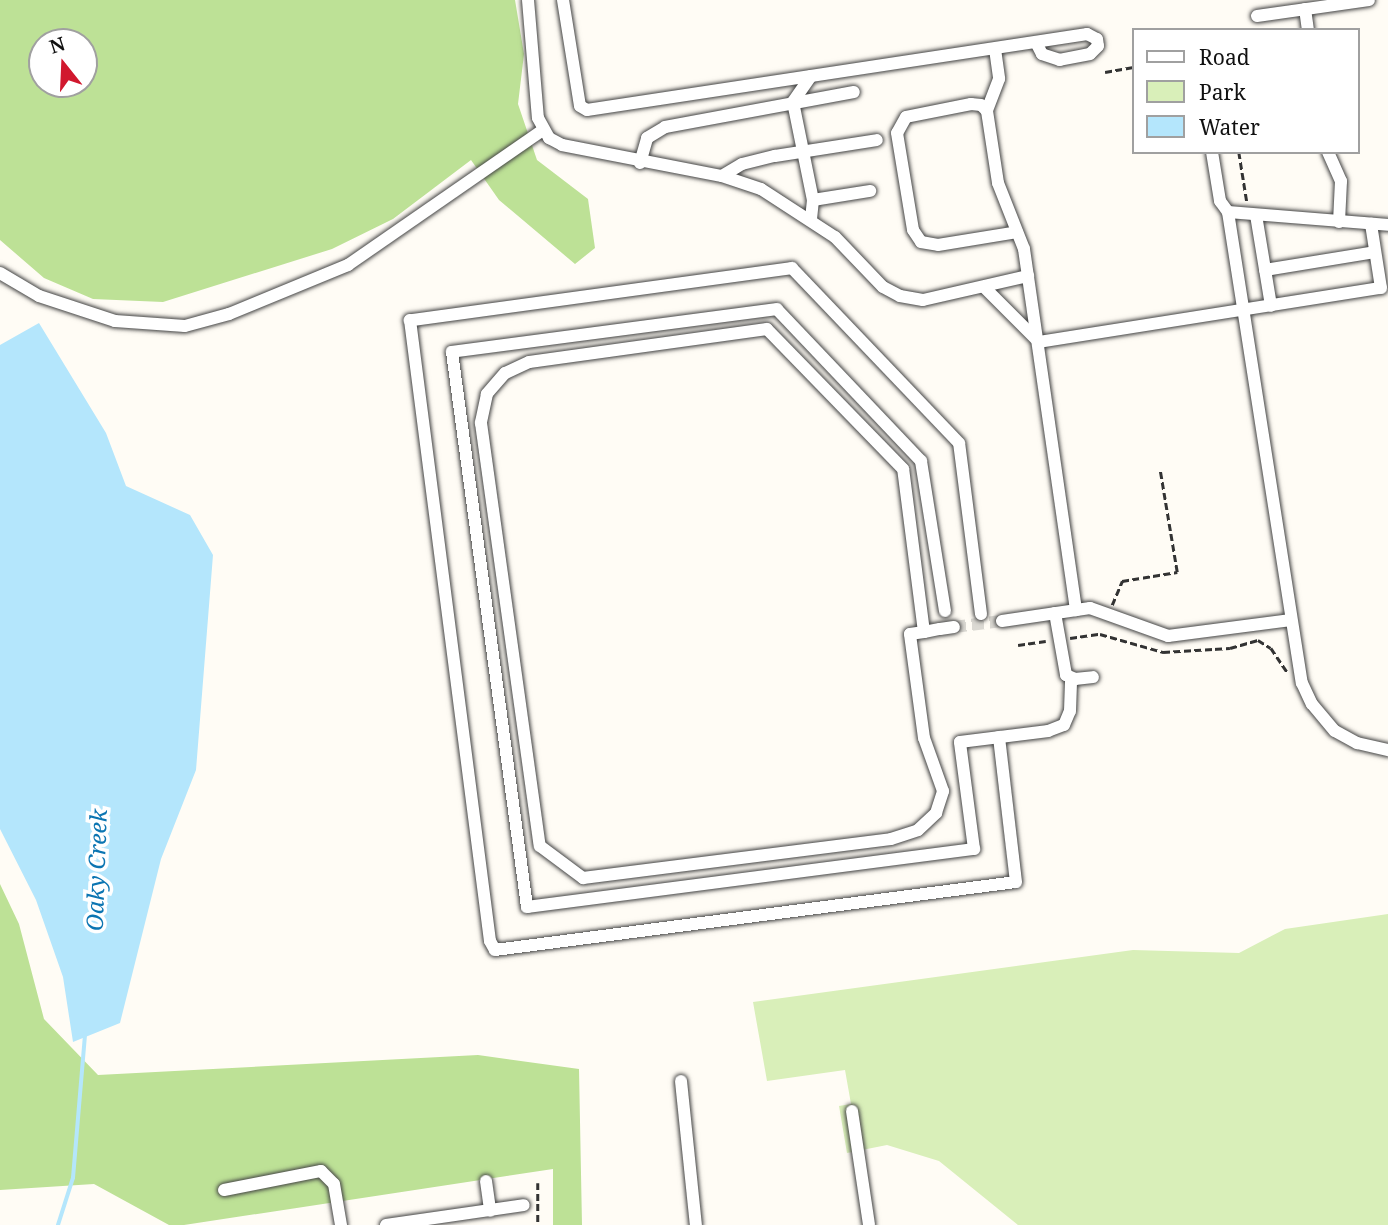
<!DOCTYPE html>
<style>
body{margin:0}
#map{position:relative;width:1388px;height:1225px;overflow:hidden;background:#fffcf5;font-family:"Noto Serif",serif}
div>[style]{position:absolute}
.green>*{inset:0;background:#d9efb9}
.forest>*{inset:0;background:#bde196}
.water>*{inset:0;background:#b4e6fc}
.stream>*{height:3.5px;margin:-1.75px;padding:0 1.75px;transform-origin:1.75px;border-radius:1.75px;background:#b4e6fc}
.minor-tunnel>*{height:12px;margin-top:-6px;transform-origin:0;background:repeating-linear-gradient(90deg,#dbd9d3 0 12px,transparent 0 18px)}
.path>*{height:2.5px;margin-top:-1.25px;transform-origin:0;background:repeating-linear-gradient(90deg,#333 0 7px,transparent 0 10.5px)}
.roads{filter:drop-shadow(0 0 2px #444) drop-shadow(0 0 2px #444)}
.minor>*{height:12px;margin:-6px;padding:0 6px;transform-origin:6px;border-radius:6px;background:#fff}
span{translate:-50% -50%;white-space:nowrap;text-align:center;line-height:1.15;-webkit-text-stroke:7px #fff;paint-order:stroke}
.water-label{font-size:23px;color:#0b75b2;font-style:italic}
.legend{position:absolute;left:1132px;top:28px;width:228px;height:126px;box-sizing:border-box;background:#fff;border:2px solid #a0a0a0;margin:0;padding:9px 12px;list-style:none;font-size:21px;color:#111}
.legend li{display:flex;align-items:center;gap:14px;height:35px}
.legend b{width:35px;border:2px solid #a0a0a0}
.north{position:absolute;left:28px;top:28px;width:70px;height:70px;box-sizing:border-box;background:#fff;border:2px solid #a0a0a0;border-radius:50%;rotate:342deg;font-size:19px;font-weight:700;line-height:28px;text-align:center;color:#111}
.north::after{content:'';display:block;margin:auto;width:24px;height:32px;background:#d1182e;clip-path:polygon(50% 0,100% 100%,50% 72%,0 100%)}
</style>
<div id="map">
<div class="green">
<div style="clip-path:polygon(1388px 914px,1388px 1225px,1018px 1225px,939px 1161px,887px 1145px,847px 1153px,839px 1106px,851px 1104px,845px 1070px,767px 1081px,753px 1002px,1133px 950px,1239px 953px,1285px 929px)"></div>
</div>
<div class="forest">
<div style="clip-path:polygon(evenodd,0 0,515px 0,524px 54px,518px 104px,537px 160px,588px 199px,595px 248px,575px 264px,499px 200px,471px 160px,393px 219px,332px 249px,163px 302px,93px 299px,44px 278px,0 240px,0 0,42px 42px,84px 42px,84px 84px,42px 84px,42px 42px)"></div>
<div style="clip-path:polygon(0 884px,19px 924px,44px 1019px,98px 1075px,478px 1055px,579px 1069px,582px 1225px,553px 1225px,553px 1169px,184px 1225px,169px 1225px,94px 1184px,0 1190px)"></div>
</div>
<div class="water">
<div style="clip-path:polygon(39px 323px,106px 433px,126px 486px,190px 515px,213px 555px,196px 770px,161px 859px,120px 1023px,73px 1042px,63px 977px,36px 900px,0 829px,0 345px)"></div>
</div>
<div class="stream">
<div style="left:58px;top:1225px;width:49px;rotate:-72.3deg"></div>
<div style="left:73px;top:1178px;width:144px;rotate:-85.2deg"></div>
</div>
<div class="minor-tunnel">
<div style="left:954px;top:627px;width:48px;rotate:-7.1deg"></div>
</div>
<div class="path">
<div style="left:1105px;top:72px;width:29px;rotate:-10deg"></div>
<div style="left:1239px;top:152px;width:51px;rotate:80.9deg"></div>
<div style="left:1112px;top:605px;width:26px;rotate:-67deg"></div>
<div style="left:1122px;top:581px;width:56px;rotate:-9.3deg"></div>
<div style="left:1177px;top:572px;width:103px;rotate:-99.5deg"></div>
<div style="left:1070px;top:638px;width:30px;rotate:-8deg"></div>
<div style="left:1100px;top:634px;width:66px;rotate:15.9deg"></div>
<div style="left:1163px;top:652px;width:67px;rotate:-3.4deg"></div>
<div style="left:1230px;top:648px;width:29px;rotate:-16deg"></div>
<div style="left:1258px;top:640px;width:15px;rotate:32deg"></div>
<div style="left:1271px;top:648px;width:29px;rotate:56deg"></div>
<div style="left:1018px;top:645px;width:28px;rotate:-8deg"></div>
<div style="left:538px;top:1183px;width:42px;rotate:90deg"></div>
</div>
<div class="roads">
<div class="minor">
<div style="left:528px;top:0;width:118px;rotate:85.2deg"></div>
<div style="left:538px;top:118px;width:23px;rotate:61deg"></div>
<div style="left:549px;top:138px;width:15px;rotate:28deg"></div>
<div style="left:562px;top:145px;width:163px;rotate:11deg"></div>
<div style="left:722px;top:176px;width:41px;rotate:18.4deg"></div>
<div style="left:761px;top:189px;width:88px;rotate:33deg"></div>
<div style="left:835px;top:237px;width:69px;rotate:46.2deg"></div>
<div style="left:883px;top:287px;width:19px;rotate:28deg"></div>
<div style="left:900px;top:296px;width:23px;rotate:10deg"></div>
<div style="left:923px;top:300px;width:108px;rotate:-12.9deg"></div>
<div style="left:563px;top:0;width:107px;rotate:80.9deg"></div>
<div style="left:580px;top:106px;width:8px;rotate:30deg"></div>
<div style="left:587px;top:110px;width:506px;rotate:-8.64deg"></div>
<div style="left:1087px;top:34px;width:11px;rotate:27deg"></div>
<div style="left:1097px;top:39px;width:7px;rotate:82deg"></div>
<div style="left:1098px;top:46px;width:11px;rotate:135deg"></div>
<div style="left:1090px;top:54px;width:31px;rotate:169deg"></div>
<div style="left:1060px;top:60px;width:19px;rotate:-162deg"></div>
<div style="left:1042px;top:54px;width:13px;rotate:-117deg"></div>
<div style="left:1305px;top:9px;width:21px;rotate:82deg"></div>
<div style="left:1257px;top:16px;width:113px;rotate:-8.1deg"></div>
<div style="left:995px;top:49px;width:30px;rotate:82deg"></div>
<div style="left:999px;top:79px;width:34px;rotate:111deg"></div>
<div style="left:987px;top:111px;width:73px;rotate:81.3deg"></div>
<div style="left:998px;top:183px;width:71px;rotate:68.5deg"></div>
<div style="left:1024px;top:249px;width:365px;rotate:81.8deg"></div>
<div style="left:811px;top:76px;width:32px;rotate:125deg"></div>
<div style="left:793px;top:102px;width:100px;rotate:78.5deg"></div>
<div style="left:813px;top:200px;width:20px;rotate:96deg"></div>
<div style="left:987px;top:111px;width:8px;rotate:-135deg"></div>
<div style="left:981px;top:105px;width:10px;rotate:-174deg"></div>
<div style="left:971px;top:104px;width:66px;rotate:168.7deg"></div>
<div style="left:906px;top:117px;width:18px;rotate:119deg"></div>
<div style="left:897px;top:133px;width:98px;rotate:80.6deg"></div>
<div style="left:913px;top:230px;width:14px;rotate:56deg"></div>
<div style="left:921px;top:242px;width:17px;rotate:10deg"></div>
<div style="left:938px;top:245px;width:80px;rotate:-9.3deg"></div>
<div style="left:1212px;top:152px;width:50px;rotate:80.7deg"></div>
<div style="left:1220px;top:201px;width:14px;rotate:54deg"></div>
<div style="left:1228px;top:212px;width:477px;rotate:81.1deg"></div>
<div style="left:1302px;top:683px;width:23px;rotate:65deg"></div>
<div style="left:1312px;top:704px;width:35px;rotate:50deg"></div>
<div style="left:1335px;top:731px;width:25px;rotate:29deg"></div>
<div style="left:1357px;top:743px;width:32px;rotate:13deg"></div>
<div style="left:1328px;top:152px;width:32px;rotate:66deg"></div>
<div style="left:1341px;top:181px;width:41px;rotate:92.8deg"></div>
<div style="left:640px;top:163px;width:26px;rotate:-74deg"></div>
<div style="left:647px;top:138px;width:21px;rotate:-31deg"></div>
<div style="left:665px;top:127px;width:192px;rotate:-10.5deg"></div>
<div style="left:722px;top:176px;width:23px;rotate:-31deg"></div>
<div style="left:742px;top:164px;width:34px;rotate:-14deg"></div>
<div style="left:775px;top:156px;width:103px;rotate:-8.9deg"></div>
<div style="left:813px;top:200px;width:58px;rotate:-9deg"></div>
<div style="left:1228px;top:212px;width:161px;rotate:4.6deg"></div>
<div style="left:1256px;top:215px;width:92px;rotate:80.6deg"></div>
<div style="left:1265px;top:270px;width:111px;rotate:-9.3deg"></div>
<div style="left:0;top:273px;width:45px;rotate:30.5deg"></div>
<div style="left:39px;top:296px;width:80px;rotate:18.2deg"></div>
<div style="left:115px;top:321px;width:70px;rotate:4.1deg"></div>
<div style="left:185px;top:326px;width:46px;rotate:-15.3deg"></div>
<div style="left:229px;top:314px;width:129px;rotate:-22.4deg"></div>
<div style="left:348px;top:265px;width:237px;rotate:-34.7deg"></div>
<div style="left:984px;top:287px;width:78px;rotate:45deg"></div>
<div style="left:1039px;top:342px;width:346px;rotate:-9deg"></div>
<div style="left:1381px;top:288px;width:65px;rotate:-98.9deg"></div>
<div style="left:945px;top:611px;width:152px;rotate:-99.1deg"></div>
<div style="left:921px;top:461px;width:209px;rotate:-133.5deg"></div>
<div style="left:777px;top:309px;width:328px;rotate:172.5deg"></div>
<div style="left:452px;top:352px;width:560px;rotate:82.3deg"></div>
<div style="left:527px;top:907px;width:451px;rotate:-7.4deg"></div>
<div style="left:974px;top:849px;width:108px;rotate:-97.5deg"></div>
<div style="left:960px;top:742px;width:89px;rotate:-7.1deg"></div>
<div style="left:1048px;top:731px;width:17px;rotate:-21deg"></div>
<div style="left:1064px;top:725px;width:15px;rotate:-67deg"></div>
<div style="left:1070px;top:711px;width:33px;rotate:-88deg"></div>
<div style="left:1055px;top:613px;width:63px;rotate:79.9deg"></div>
<div style="left:1066px;top:675px;width:10px;rotate:24deg"></div>
<div style="left:1075px;top:679px;width:18px;rotate:-6deg"></div>
<div style="left:981px;top:614px;width:172px;rotate:-97.3deg"></div>
<div style="left:959px;top:443px;width:242px;rotate:-133.7deg"></div>
<div style="left:792px;top:268px;width:386px;rotate:172.2deg"></div>
<div style="left:410px;top:320px;width:626px;rotate:82.66deg"></div>
<div style="left:490px;top:941px;width:10px;rotate:61deg"></div>
<div style="left:495px;top:950px;width:525px;rotate:-7.44deg"></div>
<div style="left:1016px;top:882px;width:146px;rotate:-96.7deg"></div>
<div style="left:1002px;top:621px;width:89px;rotate:-8.4deg"></div>
<div style="left:1090px;top:608px;width:83px;rotate:19.7deg"></div>
<div style="left:1168px;top:636px;width:124px;rotate:-7.4deg"></div>
<div style="left:924px;top:632px;width:164px;rotate:-97.3deg"></div>
<div style="left:903px;top:469px;width:195px;rotate:-134.2deg"></div>
<div style="left:767px;top:329px;width:240px;rotate:172.1deg"></div>
<div style="left:529px;top:362px;width:26px;rotate:155deg"></div>
<div style="left:505px;top:373px;width:28px;rotate:131deg"></div>
<div style="left:487px;top:394px;width:30px;rotate:102deg"></div>
<div style="left:481px;top:423px;width:427px;rotate:82.1deg"></div>
<div style="left:540px;top:846px;width:54px;rotate:36.7deg"></div>
<div style="left:583px;top:878px;width:310px;rotate:-7.2deg"></div>
<div style="left:891px;top:839px;width:28px;rotate:-18deg"></div>
<div style="left:918px;top:830px;width:25px;rotate:-43deg"></div>
<div style="left:936px;top:813px;width:23px;rotate:-72deg"></div>
<div style="left:943px;top:791px;width:56px;rotate:-109.7deg"></div>
<div style="left:924px;top:738px;width:105px;rotate:-97.7deg"></div>
<div style="left:910px;top:634px;width:14px;rotate:-8deg"></div>
<div style="left:924px;top:632px;width:16px;rotate:-11deg"></div>
<div style="left:940px;top:629px;width:14px;rotate:-8deg"></div>
<div style="left:681px;top:1081px;width:145px;rotate:84.1deg"></div>
<div style="left:852px;top:1111px;width:115px;rotate:81.5deg"></div>
<div style="left:486px;top:1181px;width:30px;rotate:82deg"></div>
<div style="left:224px;top:1190px;width:99px;rotate:-11.1deg"></div>
<div style="left:321px;top:1171px;width:18px;rotate:45deg"></div>
<div style="left:334px;top:1184px;width:42px;rotate:80.3deg"></div>
<div style="left:386px;top:1225px;width:139px;rotate:-8.2deg"></div>
</div>
</div>
<div class="water-label">
<span style="left:96px;top:870px;rotate:-88deg">Oaky Creek</span>
</div>
<ul class="legend">
<li><b style="height:9px;background:#fff"></b>Road</li>
<li><b style="height:19px;background:#d9efb9"></b>Park</li>
<li><b style="height:19px;background:#b4e6fc"></b>Water</li>
</ul>
<div class="north">N</div>
</div>
